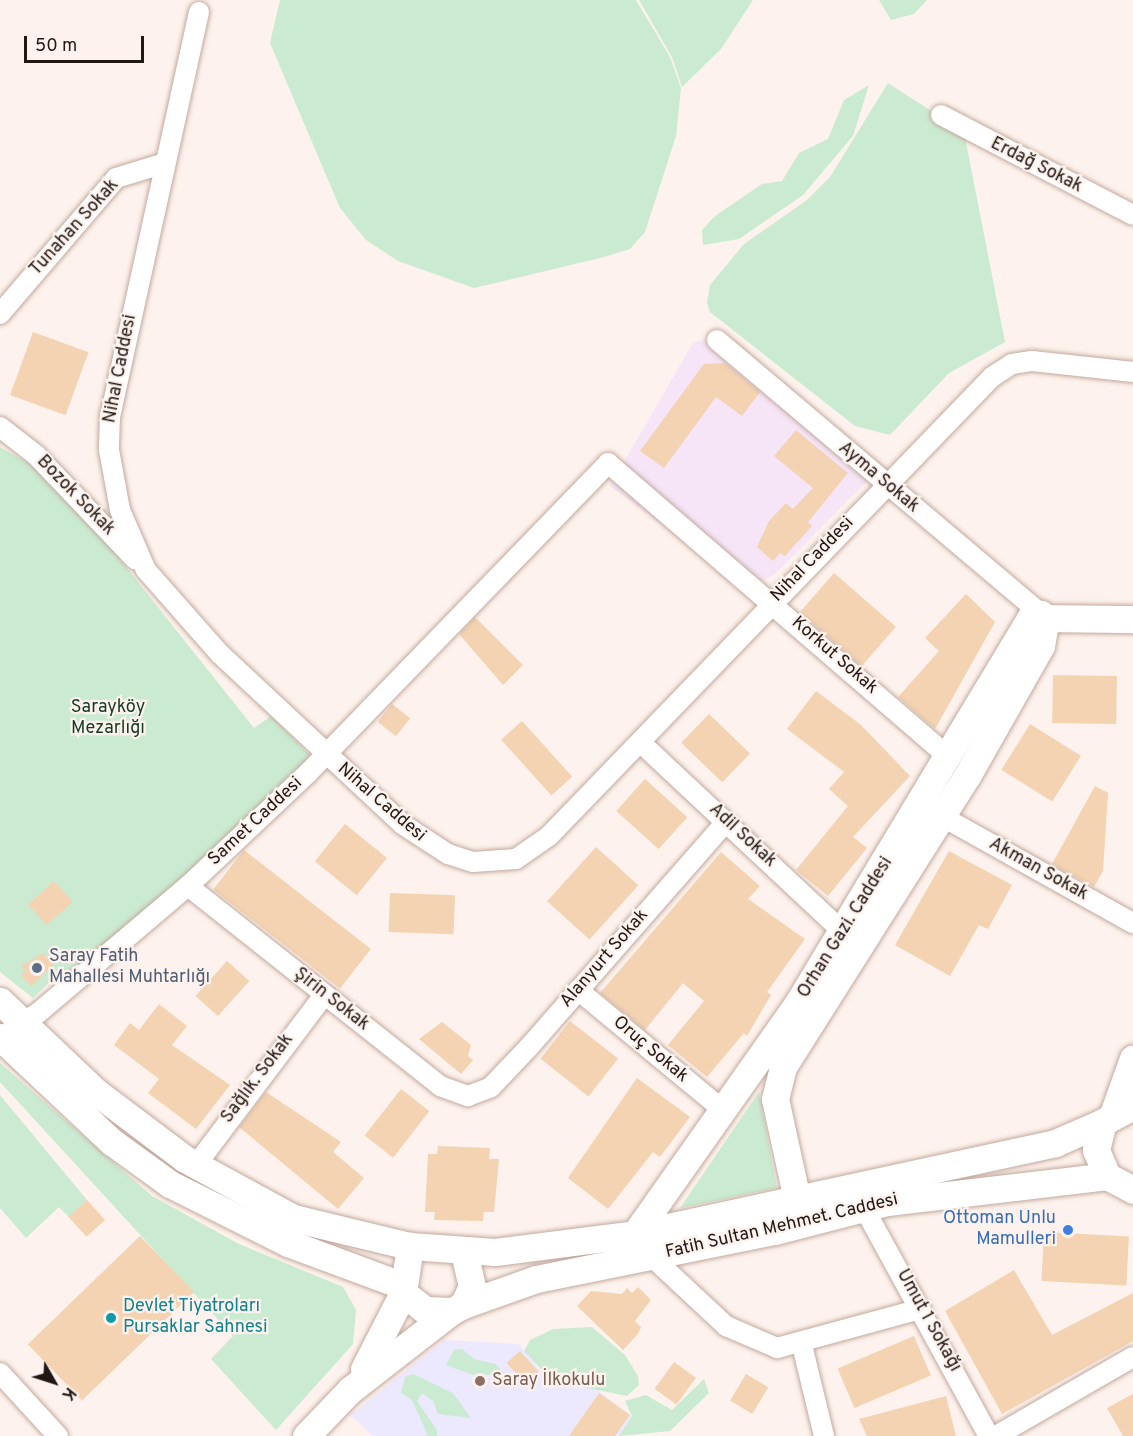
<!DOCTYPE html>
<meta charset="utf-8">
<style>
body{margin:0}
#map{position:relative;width:1133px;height:1436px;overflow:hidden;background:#fdf2ed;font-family:Overpass,sans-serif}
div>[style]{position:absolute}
.commercial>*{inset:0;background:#f5e5f7}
.education>*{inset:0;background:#ece8fe}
.green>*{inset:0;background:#caebd1}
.building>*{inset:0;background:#f3d3b2;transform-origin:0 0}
.roads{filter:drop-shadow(0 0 2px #c3a99d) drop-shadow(0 0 2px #c3a99d)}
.street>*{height:20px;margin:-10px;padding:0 10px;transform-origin:10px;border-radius:10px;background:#fff}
.secondary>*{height:27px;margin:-13.5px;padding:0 13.5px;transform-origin:13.5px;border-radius:13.5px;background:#fff}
.dots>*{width:16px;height:16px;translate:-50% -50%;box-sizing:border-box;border:3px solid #fdf2ed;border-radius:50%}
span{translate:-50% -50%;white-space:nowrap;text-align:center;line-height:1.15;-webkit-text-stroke:4.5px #fdf2ed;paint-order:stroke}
.street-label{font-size:18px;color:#211813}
.park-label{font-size:18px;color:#103c20}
.service-label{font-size:18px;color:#4e5e75}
.left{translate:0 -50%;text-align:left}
.shop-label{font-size:18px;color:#366cbe}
.right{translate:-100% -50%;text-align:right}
.culture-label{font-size:18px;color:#0d838f}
.education-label{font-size:18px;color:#785e54}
.north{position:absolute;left:24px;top:1352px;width:60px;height:60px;-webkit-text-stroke:4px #fdf2ed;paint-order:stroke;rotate:129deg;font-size:16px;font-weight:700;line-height:24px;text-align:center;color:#211813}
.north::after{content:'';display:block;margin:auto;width:21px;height:27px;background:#211813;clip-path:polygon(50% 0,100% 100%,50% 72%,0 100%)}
.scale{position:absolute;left:24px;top:36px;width:120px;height:27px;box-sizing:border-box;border:3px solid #211813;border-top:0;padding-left:8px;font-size:18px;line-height:21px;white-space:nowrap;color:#211813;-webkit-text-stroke:4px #fdf2ed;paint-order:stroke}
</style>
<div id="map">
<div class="commercial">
<div style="clip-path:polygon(705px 339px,721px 343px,875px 473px,774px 575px,745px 588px,610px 486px,693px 343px)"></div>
</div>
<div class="education">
<div style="clip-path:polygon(444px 1340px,519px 1344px,542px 1373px,596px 1389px,635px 1419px,621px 1436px,373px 1436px,351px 1415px)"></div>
</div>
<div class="green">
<div style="clip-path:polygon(280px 0,636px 0,670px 57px,681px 88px,676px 136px,645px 232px,630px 249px,604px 257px,474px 288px,398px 261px,366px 240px,340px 208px,270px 43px)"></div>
<div style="clip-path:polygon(639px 0,753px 0,721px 49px,682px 87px,672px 57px)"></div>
<div style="clip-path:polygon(879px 0,927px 0,914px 14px,891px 20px)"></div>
<div style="clip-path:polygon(888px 83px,964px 132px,1005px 342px,949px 373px,890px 435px,855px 426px,710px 312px,707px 303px,710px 285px,744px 244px,807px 200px,830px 177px)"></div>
<div style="clip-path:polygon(869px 85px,853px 136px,803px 195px,739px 239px,703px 245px,702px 230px,715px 216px,762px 184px,782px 181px,799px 153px,828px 139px,844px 100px)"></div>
<div style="clip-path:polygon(0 447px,56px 479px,254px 728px,271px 716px,314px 759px,69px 980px,61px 971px,33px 998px,0 972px)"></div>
<div style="clip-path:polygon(0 1063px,152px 1196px,239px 1244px,343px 1287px,356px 1310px,353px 1344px,276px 1430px,211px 1359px,233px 1336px,0 1082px)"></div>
<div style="clip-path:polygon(759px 1092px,777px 1188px,680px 1208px)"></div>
<div style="clip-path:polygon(0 1095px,87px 1200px,69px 1217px,59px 1207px,26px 1238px,0 1208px)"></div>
<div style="clip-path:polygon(592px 1327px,625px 1355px,638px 1376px,639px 1385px,627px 1396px,552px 1381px,524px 1351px,530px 1340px,553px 1329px)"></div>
<div style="clip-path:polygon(462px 1349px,474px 1359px,495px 1364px,504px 1373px,476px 1376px,446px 1365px,454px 1350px)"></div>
<div style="clip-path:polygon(413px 1374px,453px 1393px,471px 1418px,438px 1414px,433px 1401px,422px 1393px,417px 1401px,437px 1430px,437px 1436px,428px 1436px,412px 1400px,401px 1393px,405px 1377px)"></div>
<div style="clip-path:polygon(704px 1379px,709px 1393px,670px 1431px,619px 1436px,632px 1416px,625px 1401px,646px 1395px,672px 1410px)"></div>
</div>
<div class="building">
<div style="left:33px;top:332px;width:59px;height:67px;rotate:20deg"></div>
<div style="clip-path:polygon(725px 363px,760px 392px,742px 416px,716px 397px,664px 468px,640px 451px,704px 364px)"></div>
<div style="clip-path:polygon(796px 430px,848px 473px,808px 522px,812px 526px,785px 556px,780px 553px,773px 561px,757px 547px,769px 521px,786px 503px,793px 509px,813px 488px,774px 456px)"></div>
<div style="left:834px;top:573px;width:82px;height:52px;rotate:41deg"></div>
<div style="clip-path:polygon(966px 594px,995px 622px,935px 729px,898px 697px,939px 651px,925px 638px)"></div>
<div style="clip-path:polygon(475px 617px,523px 665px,503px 685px,459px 634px)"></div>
<div style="left:1053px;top:675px;width:64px;height:48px;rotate:1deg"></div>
<div style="clip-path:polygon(816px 691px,861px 725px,910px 776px,853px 837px,867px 848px,828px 896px,796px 870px,848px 806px,829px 789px,844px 772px,787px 729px)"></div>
<div style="left:392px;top:704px;width:23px;height:23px;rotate:38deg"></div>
<div style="left:709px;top:714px;width:57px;height:40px;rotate:44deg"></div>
<div style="left:522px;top:721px;width:75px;height:28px;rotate:48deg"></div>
<div style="left:1030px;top:724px;width:60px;height:54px;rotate:32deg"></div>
<div style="left:645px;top:779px;width:57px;height:43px;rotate:42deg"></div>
<div style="clip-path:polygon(1095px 786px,1108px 793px,1103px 871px,1094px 887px,1052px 864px)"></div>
<div style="left:345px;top:824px;width:54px;height:48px;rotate:39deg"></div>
<div style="left:596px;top:847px;width:57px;height:73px;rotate:42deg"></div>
<div style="left:244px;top:850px;width:161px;height:50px;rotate:38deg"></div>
<div style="clip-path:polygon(949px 851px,1012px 885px,988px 929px,979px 925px,950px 976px,895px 945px)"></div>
<div style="clip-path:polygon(721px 852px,760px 886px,748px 899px,805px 939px,767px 992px,771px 995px,747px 1036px,744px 1033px,707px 1077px,668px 1045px,704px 1001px,683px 983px,645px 1030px,600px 993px)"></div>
<div style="left:54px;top:881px;width:28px;height:35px;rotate:48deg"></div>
<div style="left:390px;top:893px;width:65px;height:39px;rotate:2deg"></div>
<div style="clip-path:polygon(43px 953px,54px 964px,31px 986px,21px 975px,26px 971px,21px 966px)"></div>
<div style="left:227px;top:961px;width:30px;height:47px;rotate:42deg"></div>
<div style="clip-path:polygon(159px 1004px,187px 1026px,172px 1045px,230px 1085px,196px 1129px,148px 1093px,159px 1079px,114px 1045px,130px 1023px,139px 1030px)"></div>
<div style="left:570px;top:1021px;width:61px;height:48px;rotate:38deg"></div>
<div style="clip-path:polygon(442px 1022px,471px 1045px,468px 1056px,473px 1060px,461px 1074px,419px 1039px)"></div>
<div style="clip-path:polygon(637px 1078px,690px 1117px,660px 1157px,653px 1152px,608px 1209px,568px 1178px)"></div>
<div style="left:401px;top:1089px;width:36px;height:59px;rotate:38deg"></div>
<div style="clip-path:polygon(266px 1092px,341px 1142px,333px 1152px,364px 1178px,338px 1209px,239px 1127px)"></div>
<div style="clip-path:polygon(438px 1146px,490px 1148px,489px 1159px,499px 1159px,494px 1212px,484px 1212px,483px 1221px,434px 1220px,435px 1212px,425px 1212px,428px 1154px,437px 1154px)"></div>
<div style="left:87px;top:1200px;width:27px;height:25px;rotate:48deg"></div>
<div style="left:1044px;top:1232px;width:85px;height:49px;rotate:3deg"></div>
<div style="left:140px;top:1236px;width:78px;height:156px;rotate:46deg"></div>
<div style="clip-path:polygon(1014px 1270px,1052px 1335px,1133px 1293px,1133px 1341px,1002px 1414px,945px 1311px)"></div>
<div style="clip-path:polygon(638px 1287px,651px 1300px,635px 1321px,641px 1327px,638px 1334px,623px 1350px,577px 1306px,591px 1291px,622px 1294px,627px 1288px,632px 1293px)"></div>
<div style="left:914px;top:1336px;width:43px;height:83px;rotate:67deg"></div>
<div style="left:520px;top:1351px;width:28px;height:18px;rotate:48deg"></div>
<div style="left:674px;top:1362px;width:27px;height:33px;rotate:36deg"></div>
<div style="left:746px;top:1374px;width:26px;height:31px;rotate:31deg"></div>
<div style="clip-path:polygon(599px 1393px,630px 1415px,615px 1436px,569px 1436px)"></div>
<div style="clip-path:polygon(1133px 1394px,1133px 1436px,1123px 1436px,1107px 1408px)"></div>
<div style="clip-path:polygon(946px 1396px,956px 1436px,867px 1436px,859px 1419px)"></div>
</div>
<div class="roads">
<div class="street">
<div style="left:199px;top:12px;width:414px;rotate:102.4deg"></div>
<div style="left:110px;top:416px;width:34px;rotate:92deg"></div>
<div style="left:109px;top:450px;width:61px;rotate:79.6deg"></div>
<div style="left:120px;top:510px;width:65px;rotate:66.6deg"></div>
<div style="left:146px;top:570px;width:112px;rotate:48.6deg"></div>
<div style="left:220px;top:654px;width:249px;rotate:43deg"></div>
<div style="left:402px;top:824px;width:55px;rotate:33.1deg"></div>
<div style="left:448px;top:854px;width:26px;rotate:18deg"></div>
<div style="left:473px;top:862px;width:43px;rotate:-4deg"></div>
<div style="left:516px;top:859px;width:40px;rotate:-34.9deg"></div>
<div style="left:549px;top:836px;width:638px;rotate:-46.02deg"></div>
<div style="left:992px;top:377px;width:24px;rotate:-33deg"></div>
<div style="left:1012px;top:364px;width:20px;rotate:-9deg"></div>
<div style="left:1032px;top:361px;width:102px;rotate:6.2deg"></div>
<div style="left:941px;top:115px;width:216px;rotate:27.5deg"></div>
<div style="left:0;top:314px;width:179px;rotate:-49.5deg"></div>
<div style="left:116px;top:178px;width:51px;rotate:-17deg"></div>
<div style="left:717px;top:340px;width:424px;rotate:40.2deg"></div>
<div style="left:0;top:427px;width:46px;rotate:37.9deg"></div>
<div style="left:36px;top:455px;width:144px;rotate:46.4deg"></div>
<div style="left:640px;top:742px;width:278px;rotate:43.1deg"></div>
<div style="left:943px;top:817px;width:218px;rotate:29.2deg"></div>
<div style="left:188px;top:886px;width:322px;rotate:38.4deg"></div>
<div style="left:440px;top:1086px;width:30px;rotate:20deg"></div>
<div style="left:468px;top:1096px;width:25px;rotate:-21deg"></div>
<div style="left:491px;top:1087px;width:55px;rotate:-46.5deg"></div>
<div style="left:529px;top:1047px;width:299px;rotate:-48.8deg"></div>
<div style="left:578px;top:990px;width:188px;rotate:39.6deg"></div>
<div style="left:13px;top:1027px;width:29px;rotate:-29deg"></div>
<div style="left:38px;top:1013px;width:197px;rotate:-40.3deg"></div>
<div style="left:188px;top:886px;width:163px;rotate:-43.3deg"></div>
<div style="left:307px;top:774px;width:433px;rotate:-45.9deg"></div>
<div style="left:608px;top:463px;width:452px;rotate:40.8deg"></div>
<div style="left:196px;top:1165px;width:213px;rotate:-53deg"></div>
<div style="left:864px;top:1208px;width:260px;rotate:61.3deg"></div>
<div style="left:651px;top:1256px;width:103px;rotate:43deg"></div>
<div style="left:726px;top:1326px;width:56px;rotate:23.3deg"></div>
<div style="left:777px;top:1348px;width:149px;rotate:-15.2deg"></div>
<div style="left:802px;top:1345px;width:94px;rotate:76.4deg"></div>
<div style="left:0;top:1373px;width:86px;rotate:47.4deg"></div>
<div style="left:996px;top:1436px;width:158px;rotate:-30deg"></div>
</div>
<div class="secondary">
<div style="left:0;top:1001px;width:132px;rotate:43.5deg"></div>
<div style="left:96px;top:1092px;width:111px;rotate:37deg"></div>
<div style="left:185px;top:1159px;width:123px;rotate:28.6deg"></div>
<div style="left:293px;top:1218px;width:120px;rotate:13.5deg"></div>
<div style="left:0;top:1037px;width:154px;rotate:43.2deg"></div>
<div style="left:112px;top:1142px;width:72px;rotate:35.9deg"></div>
<div style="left:170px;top:1184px;width:132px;rotate:26.6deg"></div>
<div style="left:288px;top:1243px;width:121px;rotate:20.4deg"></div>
<div style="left:1133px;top:1106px;width:34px;rotate:152deg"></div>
<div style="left:1103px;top:1122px;width:29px;rotate:104deg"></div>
<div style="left:1096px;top:1150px;width:28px;rotate:67deg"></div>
<div style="left:1107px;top:1176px;width:30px;rotate:28deg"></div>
<div style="left:1113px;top:1114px;width:59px;rotate:-70.3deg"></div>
<div style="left:796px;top:1195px;width:98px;rotate:-102.3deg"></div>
<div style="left:775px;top:1099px;width:33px;rotate:-76deg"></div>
<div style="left:783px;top:1067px;width:344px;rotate:-57.7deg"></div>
<div style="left:967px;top:776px;width:150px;rotate:-60.4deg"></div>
<div style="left:1041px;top:646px;width:23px;rotate:-80deg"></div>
<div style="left:1045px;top:623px;width:10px;rotate:-114deg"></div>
<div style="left:635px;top:1234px;width:283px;rotate:-54.8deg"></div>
<div style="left:798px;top:1003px;width:449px;rotate:-58.9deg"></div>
<div style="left:1030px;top:618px;width:103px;rotate:0.6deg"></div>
<div style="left:464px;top:1252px;width:35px;rotate:77deg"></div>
<div style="left:472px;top:1286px;width:21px;rotate:115deg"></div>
<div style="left:463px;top:1305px;width:13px;rotate:151deg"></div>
<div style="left:452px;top:1311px;width:27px;rotate:-178deg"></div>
<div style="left:425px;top:1310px;width:28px;rotate:-142deg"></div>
<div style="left:403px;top:1293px;width:48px;rotate:-81.5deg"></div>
<div style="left:410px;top:1246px;width:85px;rotate:4deg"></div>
<div style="left:495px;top:1252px;width:141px;rotate:-7.3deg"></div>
<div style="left:635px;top:1234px;width:430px;rotate:-12.2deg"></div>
<div style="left:1055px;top:1143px;width:52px;rotate:-23.6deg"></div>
<div style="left:463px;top:1305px;width:77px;rotate:-19.6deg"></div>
<div style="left:536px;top:1279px;width:244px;rotate:-11.4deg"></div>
<div style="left:775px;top:1231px;width:116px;rotate:-14.5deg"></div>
<div style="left:887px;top:1202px;width:222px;rotate:-6.7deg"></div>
<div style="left:364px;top:1369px;width:85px;rotate:-62.8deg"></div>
<div style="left:306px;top:1436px;width:64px;rotate:-46.3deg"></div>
<div style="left:350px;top:1390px;width:129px;rotate:-37.8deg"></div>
</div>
</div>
<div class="dots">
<div style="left:37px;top:968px;background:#5c6f8a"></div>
<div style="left:1068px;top:1230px;background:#3f7fe0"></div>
<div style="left:111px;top:1318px;background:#0f9aa8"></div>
<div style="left:480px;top:1381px;background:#8d6e63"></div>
</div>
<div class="street-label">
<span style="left:1036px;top:166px;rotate:27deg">Erdağ Sokak</span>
<span style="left:75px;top:228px;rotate:-48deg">Tunahan Sokak</span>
<span style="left:121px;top:369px;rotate:-79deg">Nihal Caddesi</span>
<span style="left:878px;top:478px;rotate:40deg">Ayma Sokak</span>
<span style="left:75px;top:496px;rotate:46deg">Bozok Sokak</span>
<span style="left:813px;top:560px;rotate:-46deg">Nihal Caddesi</span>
<span style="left:834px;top:656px;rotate:41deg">Korkut Sokak</span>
<span style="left:381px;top:803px;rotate:41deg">Nihal Caddesi</span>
<span style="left:256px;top:822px;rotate:-43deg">Samet Caddesi</span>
<span style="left:742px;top:836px;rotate:43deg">Adil Sokak</span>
<span style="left:1038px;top:870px;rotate:29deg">Akman Sokak</span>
<span style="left:846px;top:928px;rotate:-58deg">Orhan Gazi. Caddesi</span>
<span style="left:605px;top:959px;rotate:-49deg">Alanyurt Sokak</span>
<span style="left:331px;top:1000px;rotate:38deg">Şirin Sokak</span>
<span style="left:650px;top:1050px;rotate:40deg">Oruç Sokak</span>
<span style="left:258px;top:1079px;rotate:-53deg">Sağlık. Sokak</span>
<span style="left:782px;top:1227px;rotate:-13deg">Fatih Sultan Mehmet. Caddesi</span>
<span style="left:928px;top:1321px;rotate:61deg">Umut 1 Sokağı</span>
</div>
<div class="park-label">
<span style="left:108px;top:719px">Sarayköy<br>Mezarlığı</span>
</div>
<div class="service-label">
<span class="left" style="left:49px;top:968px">Saray Fatih<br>Mahallesi Muhtarlığı</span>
</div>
<div class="shop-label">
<span class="right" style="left:1056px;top:1230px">Ottoman Unlu<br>Mamulleri</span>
</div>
<div class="culture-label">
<span class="left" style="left:123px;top:1318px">Devlet Tiyatroları<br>Pursaklar Sahnesi</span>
</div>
<div class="education-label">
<span class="left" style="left:492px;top:1381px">Saray İlkokulu</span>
</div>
<div class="north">K</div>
<div class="scale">50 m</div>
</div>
